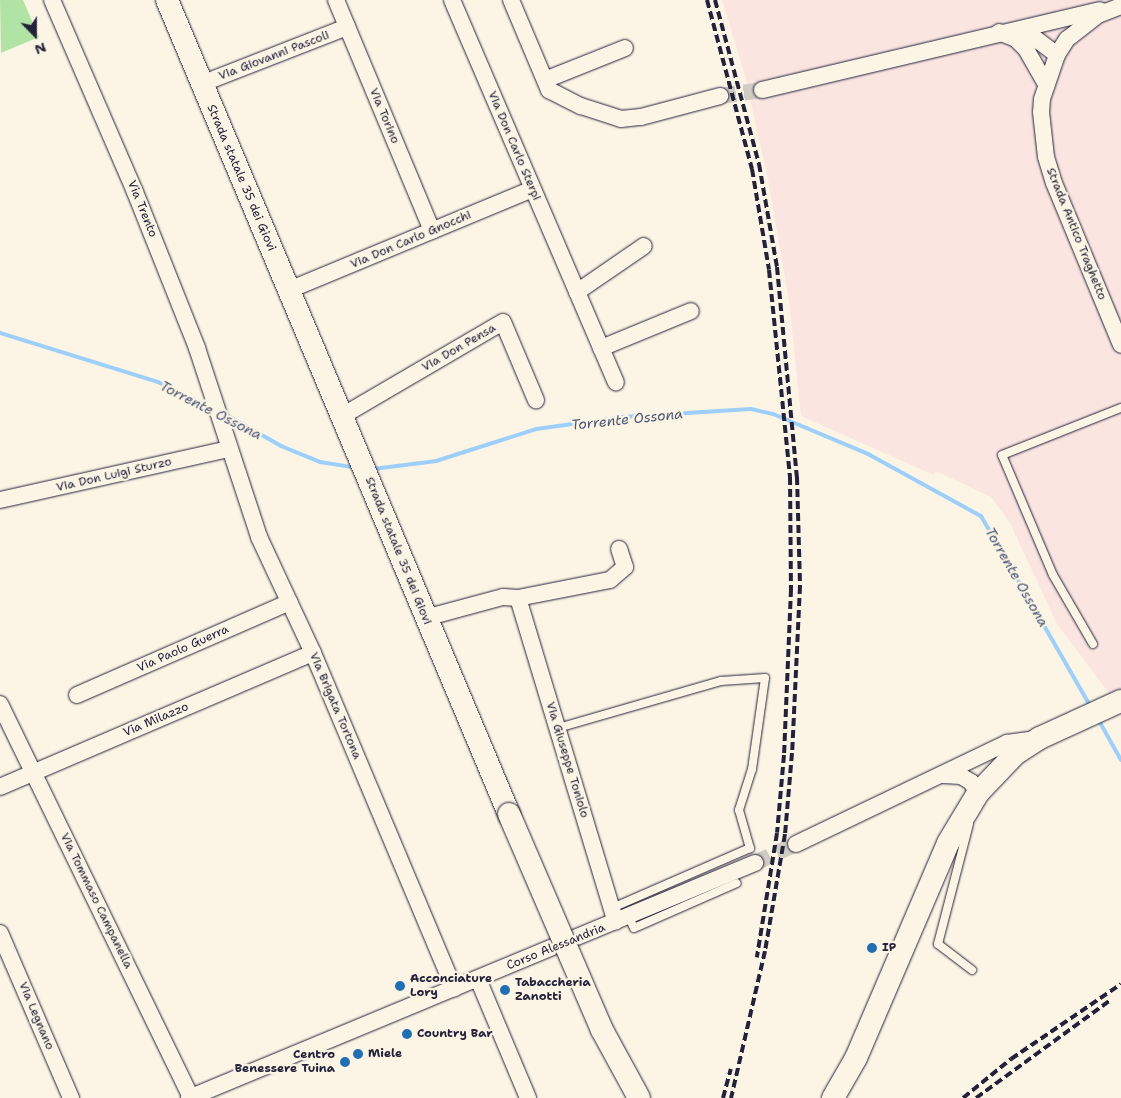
<!DOCTYPE html>
<style>
body{margin:0}
#map{position:relative;width:1121px;height:1098px;overflow:hidden;background:#fcf5e5;font-family:"Shantell Sans",sans-serif}
div>[style]{position:absolute}
.built>*{inset:0;background:#fae5e1}
.green>*{inset:0;background:#b1e3a4}
.stream>*{height:4px;margin:-2px;padding:0 2px;transform-origin:2px;border-radius:2px;background:#9dcffa}
.street-tunnel>*{height:16px;margin-top:-8px;transform-origin:0;background:repeating-linear-gradient(90deg,#d0cbc3 0 16px,transparent 0 24px)}
.roads{filter:drop-shadow(0 0 1px #22223b) drop-shadow(0 0 1px #22223b)}
.lane>*{height:8px;margin:-4px;padding:0 4px;transform-origin:4px;border-radius:4px;background:#fcf5e5}
.street>*{height:16px;margin:-8px;padding:0 8px;transform-origin:8px;border-radius:8px;background:#fcf5e5}
.secondary>*{height:22px;margin:-11px;padding:0 11px;transform-origin:11px;border-radius:11px;background:#fcf5e5}
.rail>*{height:4px;margin-top:-2px;transform-origin:0;background:repeating-linear-gradient(90deg,#22223b 0 8px,transparent 0 12px)}
.bridges{filter:drop-shadow(0 0 1px #22223b) drop-shadow(0 0 1px #22223b)}
.secondary-bridge>*{height:22px;margin:-11px;padding:0 11px;transform-origin:11px;border-radius:11px;background:#fcf5e5}
.dots>*{width:14px;height:14px;translate:-50% -50%;box-sizing:border-box;border:2px solid #fcf5e5;border-radius:50%}
span{translate:-50% -50%;white-space:nowrap;text-align:center;line-height:1.15;-webkit-text-stroke:4.5px #fcf5e5;paint-order:stroke}
.street-label{font-size:12px;color:#22223b}
.poi-label{font-size:12px;color:#22223b;font-weight:700}
.left{translate:0 -50%;text-align:left}
.right{translate:-100% -50%;text-align:right}
.water-label{font-size:14px;color:#475674;font-style:italic}
.north{position:absolute;left:10px;top:10px;width:50px;height:50px;-webkit-text-stroke:4px #fcf5e5;paint-order:stroke;rotate:158deg;font-size:14px;font-weight:700;line-height:20px;text-align:center;color:#22223b}
.north::after{content:'';display:block;margin:auto;width:18px;height:22px;background:#22223b;clip-path:polygon(50% 0,100% 100%,50% 72%,0 100%)}
</style>
<div id="map">
<div class="built">
<div style="clip-path:polygon(722px 0,1121px 0,1121px 709px,1057px 624px,1010px 523px,991px 497px,936px 471px,934px 475px,929px 473px,801px 416px,789px 301px,768px 180px,745px 76px)"></div>
</div>
<div class="green">
<div style="clip-path:polygon(0 0,23px 0,39px 37px,1px 53px)"></div>
</div>
<div class="stream">
<div style="left:0;top:333px;width:165px;rotate:17.2deg"></div>
<div style="left:158px;top:382px;width:60px;rotate:25.7deg"></div>
<div style="left:223px;top:413px;width:67px;rotate:29.6deg"></div>
<div style="left:281px;top:446px;width:42px;rotate:22.3deg"></div>
<div style="left:320px;top:462px;width:36px;rotate:9deg"></div>
<div style="left:373px;top:469px;width:64px;rotate:-7.2deg"></div>
<div style="left:436px;top:461px;width:105px;rotate:-17.7deg"></div>
<div style="left:536px;top:429px;width:88px;rotate:-7.9deg"></div>
<div style="left:623px;top:417px;width:128px;rotate:-3.6deg"></div>
<div style="left:751px;top:409px;width:23px;rotate:13deg"></div>
<div style="left:773px;top:414px;width:103px;rotate:22.8deg"></div>
<div style="left:868px;top:454px;width:129px;rotate:28.8deg"></div>
<div style="left:981px;top:516px;width:220px;rotate:60.1deg"></div>
<div style="left:1098px;top:719px;width:47px;rotate:60.7deg"></div>
</div>
<div class="street-tunnel">
<div style="left:720px;top:96px;width:42px;rotate:-8.1deg"></div>
<div style="left:755px;top:863px;width:45px;rotate:-24.9deg"></div>
</div>
<div class="roads">
<div class="lane">
<div style="left:1093px;top:644px;width:80px;rotate:-120.1deg"></div>
<div style="left:1053px;top:575px;width:130px;rotate:-113deg"></div>
<div style="left:1002px;top:455px;width:128px;rotate:-21.6deg"></div>
<div style="left:558px;top:728px;width:170px;rotate:-16.1deg"></div>
<div style="left:721px;top:681px;width:44px;rotate:-3.9deg"></div>
<div style="left:765px;top:678px;width:92px;rotate:98.1deg"></div>
<div style="left:752px;top:769px;width:43px;rotate:107.6deg"></div>
<div style="left:739px;top:810px;width:40px;rotate:74deg"></div>
<div style="left:750px;top:848px;width:150px;rotate:156.5deg"></div>
<div style="left:969px;top:824px;width:124px;rotate:104.5deg"></div>
<div style="left:938px;top:944px;width:43px;rotate:37.4deg"></div>
<div style="left:629px;top:917px;width:12px;rotate:66deg"></div>
<div style="left:634px;top:928px;width:112px;rotate:-23.6deg"></div>
</div>
<div class="street">
<div style="left:52px;top:0;width:209px;rotate:66.6deg"></div>
<div style="left:135px;top:192px;width:168px;rotate:68.3deg"></div>
<div style="left:197px;top:348px;width:199px;rotate:71.8deg"></div>
<div style="left:259px;top:537px;width:128px;rotate:65deg"></div>
<div style="left:313px;top:653px;width:364px;rotate:67.2deg"></div>
<div style="left:336px;top:0;width:250px;rotate:67.4deg"></div>
<div style="left:452px;top:0;width:416px;rotate:66.8deg"></div>
<div style="left:511px;top:0;width:98px;rotate:67.1deg"></div>
<div style="left:549px;top:90px;width:36px;rotate:27deg"></div>
<div style="left:581px;top:106px;width:42px;rotate:18deg"></div>
<div style="left:621px;top:119px;width:20px;rotate:-6deg"></div>
<div style="left:641px;top:117px;width:82px;rotate:-14.9deg"></div>
<div style="left:1121px;top:6px;width:25px;rotate:159deg"></div>
<div style="left:1098px;top:15px;width:39px;rotate:142deg"></div>
<div style="left:1067px;top:39px;width:19px;rotate:122deg"></div>
<div style="left:1057px;top:55px;width:46px;rotate:108.8deg"></div>
<div style="left:1042px;top:99px;width:13px;rotate:94deg"></div>
<div style="left:1041px;top:112px;width:45px;rotate:83.7deg"></div>
<div style="left:1046px;top:157px;width:27px;rotate:73deg"></div>
<div style="left:1054px;top:183px;width:175px;rotate:67.5deg"></div>
<div style="left:1014px;top:31px;width:14px;rotate:8deg"></div>
<div style="left:1028px;top:33px;width:36px;rotate:37deg"></div>
<div style="left:999px;top:32px;width:18px;rotate:22deg"></div>
<div style="left:1016px;top:39px;width:14px;rotate:45deg"></div>
<div style="left:1026px;top:49px;width:40px;rotate:60.3deg"></div>
<div style="left:545px;top:80px;width:86px;rotate:-21.8deg"></div>
<div style="left:201px;top:84px;width:157px;rotate:-21.3deg"></div>
<div style="left:762px;top:90px;width:347px;rotate:-13.3deg"></div>
<div style="left:289px;top:290px;width:264px;rotate:-22.5deg"></div>
<div style="left:577px;top:292px;width:81px;rotate:-34.5deg"></div>
<div style="left:601px;top:348px;width:97px;rotate:-22.3deg"></div>
<div style="left:342px;top:416px;width:186px;rotate:-30.3deg"></div>
<div style="left:503px;top:322px;width:85px;rotate:67.1deg"></div>
<div style="left:0;top:500px;width:234px;rotate:-12.6deg"></div>
<div style="left:518px;top:598px;width:338px;rotate:73.2deg"></div>
<div style="left:425px;top:618px;width:81px;rotate:-15.1deg"></div>
<div style="left:503px;top:597px;width:15px;rotate:4deg"></div>
<div style="left:518px;top:598px;width:94px;rotate:-11.1deg"></div>
<div style="left:610px;top:580px;width:20px;rotate:-41deg"></div>
<div style="left:625px;top:567px;width:19px;rotate:-108deg"></div>
<div style="left:77px;top:695px;width:232px;rotate:-23.6deg"></div>
<div style="left:0;top:704px;width:438px;rotate:64.1deg"></div>
<div style="left:943px;top:775px;width:18px;rotate:3deg"></div>
<div style="left:961px;top:776px;width:12px;rotate:31deg"></div>
<div style="left:971px;top:782px;width:13px;rotate:58deg"></div>
<div style="left:0;top:787px;width:340px;rotate:-23.2deg"></div>
<div style="left:796px;top:844px;width:234px;rotate:-25.6deg"></div>
<div style="left:1007px;top:743px;width:28px;rotate:-8deg"></div>
<div style="left:0;top:933px;width:180px;rotate:66.7deg"></div>
<div style="left:478px;top:979px;width:129px;rotate:67.2deg"></div>
<div style="left:189px;top:1098px;width:613px;rotate:-22.55deg"></div>
</div>
<div class="secondary">
<div style="left:167px;top:0;width:883px;rotate:67.21deg"></div>
<div style="left:833px;top:1098px;width:46px;rotate:-60.1deg"></div>
<div style="left:856px;top:1058px;width:234px;rotate:-66.8deg"></div>
<div style="left:948px;top:843px;width:58px;rotate:-59deg"></div>
<div style="left:978px;top:793px;width:54px;rotate:-46.5deg"></div>
<div style="left:1015px;top:754px;width:30px;rotate:-33deg"></div>
<div style="left:1040px;top:738px;width:89px;rotate:-24.6deg"></div>
</div>
</div>
<div class="rail">
<div style="left:707px;top:0;width:175px;rotate:75.1deg"></div>
<div style="left:752px;top:169px;width:102px;rotate:80.4deg"></div>
<div style="left:769px;top:270px;width:208px;rotate:84.2deg"></div>
<div style="left:790px;top:477px;width:112px;rotate:89.5deg"></div>
<div style="left:791px;top:589px;width:166px;rotate:92.4deg"></div>
<div style="left:784px;top:755px;width:78px;rotate:95.1deg"></div>
<div style="left:777px;top:833px;width:126px;rotate:99.2deg"></div>
<div style="left:715px;top:0;width:170px;rotate:75deg"></div>
<div style="left:759px;top:164px;width:105px;rotate:80.1deg"></div>
<div style="left:777px;top:267px;width:211px;rotate:84.6deg"></div>
<div style="left:797px;top:477px;width:109px;rotate:88.4deg"></div>
<div style="left:800px;top:586px;width:167px;rotate:92.7deg"></div>
<div style="left:792px;top:753px;width:81px;rotate:94.9deg"></div>
<div style="left:785px;top:834px;width:119px;rotate:99.7deg"></div>
<div style="left:765px;top:951px;width:151px;rotate:103deg"></div>
<div style="left:723px;top:1098px;width:30px;rotate:-75deg"></div>
<div style="left:963px;top:1098px;width:62px;rotate:-39.1deg"></div>
<div style="left:1011px;top:1059px;width:133px;rotate:-34.3deg"></div>
<div style="left:976px;top:1098px;width:165px;rotate:-36.1deg"></div>
</div>
<div class="bridges">
<div class="secondary-bridge">
<div style="left:509px;top:814px;width:235px;rotate:66.7deg"></div>
<div style="left:602px;top:1030px;width:77px;rotate:61.4deg"></div>
</div>
</div>
<div class="dots">
<div style="left:872px;top:948px;background:#1f6fb2"></div>
<div style="left:400px;top:986px;background:#1f6fb2"></div>
<div style="left:505px;top:990px;background:#1f6fb2"></div>
<div style="left:407px;top:1034px;background:#1f6fb2"></div>
<div style="left:358px;top:1054px;background:#1f6fb2"></div>
<div style="left:345px;top:1062px;background:#1f6fb2"></div>
</div>
<div class="street-label">
<span style="left:274px;top:56px;rotate:-21deg">Via Giovanni Pascoli</span>
<span style="left:384px;top:116px;rotate:67deg">Via Torino</span>
<span style="left:514px;top:146px;rotate:67deg">Via Don Carlo Sterpi</span>
<span style="left:241px;top:178px;rotate:67deg">Strada statale 35 dei Giovi</span>
<span style="left:142px;top:209px;rotate:68deg">Via Trento</span>
<span style="left:1076px;top:234px;rotate:68deg">Strada Antico Traghetto</span>
<span style="left:411px;top:240px;rotate:-23deg">Via Don Carlo Gnocchi</span>
<span style="left:459px;top:348px;rotate:-30deg">Via Don Pensa</span>
<span style="left:114px;top:475px;rotate:-13deg">Via Don Luigi Sturzo</span>
<span style="left:398px;top:551px;rotate:68deg">Strada statale 35 dei Giovi</span>
<span style="left:183px;top:649px;rotate:-24deg">Via Paolo Guerra</span>
<span style="left:335px;top:706px;rotate:67deg">Via Brigata Tortona</span>
<span style="left:156px;top:720px;rotate:-23deg">Via Milazzo</span>
<span style="left:567px;top:760px;rotate:73deg">Via Giuseppe Toniolo</span>
<span style="left:96px;top:901px;rotate:64deg">Via Tommaso Campanella</span>
<span style="left:556px;top:947px;rotate:-22deg">Corso Alessandria</span>
<span style="left:36px;top:1016px;rotate:67deg">Via Legnano</span>
</div>
<div class="poi-label">
<span class="left" style="left:882px;top:948px">IP</span>
<span class="left" style="left:410px;top:986px">Acconciature<br>Lory</span>
<span class="left" style="left:515px;top:990px">Tabaccheria<br>Zanotti</span>
<span class="left" style="left:417px;top:1034px">Country Bar</span>
<span class="left" style="left:368px;top:1054px">Miele</span>
<span class="right" style="left:335px;top:1062px">Centro<br>Benessere Tuina</span>
</div>
<div class="water-label">
<span style="left:211px;top:410px;rotate:27deg">Torrente Ossona</span>
<span style="left:627px;top:419px;rotate:-6deg">Torrente Ossona</span>
<span style="left:1017px;top:577px;rotate:60deg">Torrente Ossona</span>
</div>
<div class="north">N</div>
</div>
